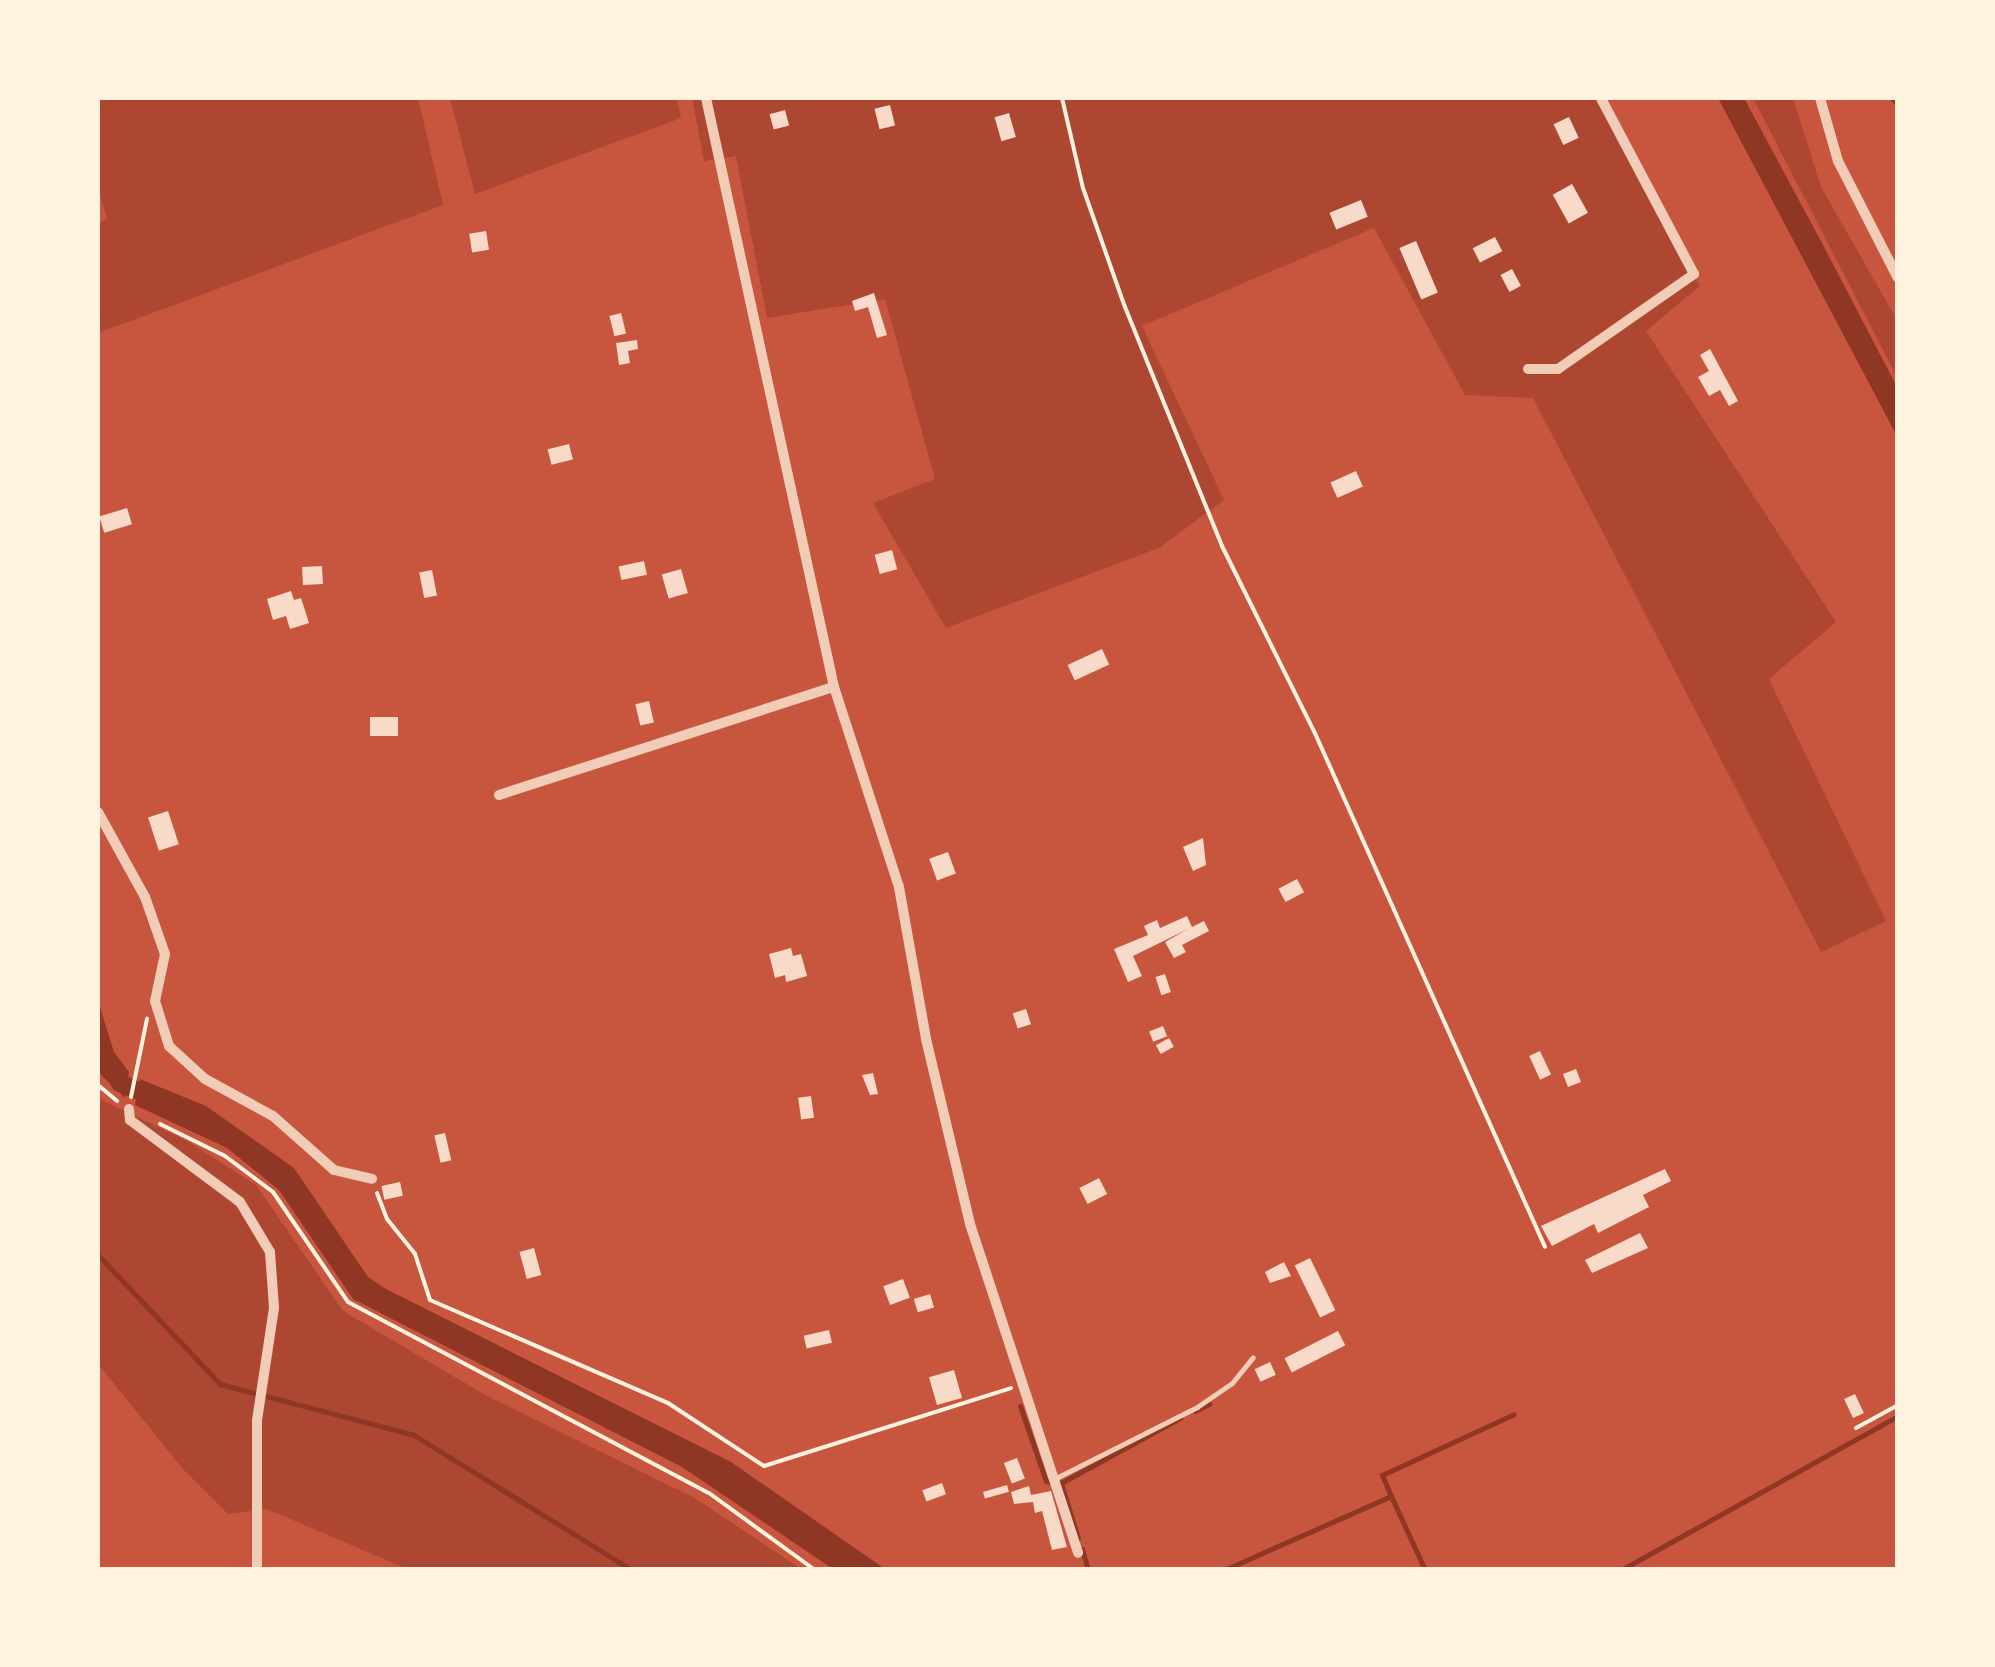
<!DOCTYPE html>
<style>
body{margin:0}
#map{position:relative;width:1995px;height:1667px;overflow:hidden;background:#c8553d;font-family:Inter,sans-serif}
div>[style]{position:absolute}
.green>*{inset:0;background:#ae4732}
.water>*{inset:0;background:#8f3625}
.stream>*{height:5px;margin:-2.5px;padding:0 2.5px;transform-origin:2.5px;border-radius:2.5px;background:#8f3625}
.canal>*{height:18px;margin:-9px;padding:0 9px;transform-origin:9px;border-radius:9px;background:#8f3625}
.building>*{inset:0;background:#f7dbc8;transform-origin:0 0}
.path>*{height:4px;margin:-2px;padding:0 2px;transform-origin:2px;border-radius:2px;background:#fff3e0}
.service>*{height:5px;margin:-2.5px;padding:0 2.5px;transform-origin:2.5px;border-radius:2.5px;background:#f1ccb7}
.minor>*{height:10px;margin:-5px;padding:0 5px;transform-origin:5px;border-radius:5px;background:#f1ccb7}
span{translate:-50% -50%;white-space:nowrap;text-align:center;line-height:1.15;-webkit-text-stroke:8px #fff3e0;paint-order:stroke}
.frame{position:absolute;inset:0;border:100px solid #fff3e0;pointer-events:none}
</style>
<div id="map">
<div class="green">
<div style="clip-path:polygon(98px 98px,418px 98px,443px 205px,98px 333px,98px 224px,107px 219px,98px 186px)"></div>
<div style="clip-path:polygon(450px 98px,677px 98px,681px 118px,475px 194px)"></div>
<div style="clip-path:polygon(692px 98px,1602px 98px,1700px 286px,1646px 331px,1836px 622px,1769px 679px,1886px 921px,1821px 952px,1533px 398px,1465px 395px,1374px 228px,1142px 326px,1224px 500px,1159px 548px,946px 628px,873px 503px,935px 479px,885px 299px,767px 318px,736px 156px,704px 161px)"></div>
<div style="clip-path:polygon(1753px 98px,1793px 98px,1821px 187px,1897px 320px,1897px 377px)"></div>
<div style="clip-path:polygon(98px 1098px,189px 1142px,256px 1185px,343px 1311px,487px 1396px,693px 1497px,801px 1569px,407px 1569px,267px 1509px,228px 1514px,183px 1469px,98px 1364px)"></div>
</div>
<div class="water">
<div style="clip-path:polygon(1718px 98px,1744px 98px,1823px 245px,1897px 387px,1897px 436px)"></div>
<div style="clip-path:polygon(98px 1001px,114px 1052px,129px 1072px,125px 1098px,98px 1072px)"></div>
<div style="clip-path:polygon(140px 1079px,206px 1106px,294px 1168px,368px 1277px,386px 1289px,731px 1462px,885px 1569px,833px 1569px,682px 1467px,353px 1299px,279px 1190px,227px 1148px,135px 1105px)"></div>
</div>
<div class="stream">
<div style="left:1892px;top:98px;width:8px;rotate:45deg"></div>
<div style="left:98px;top:1255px;width:178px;rotate:46.6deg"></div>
<div style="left:220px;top:1384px;width:201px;rotate:14.7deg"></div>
<div style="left:414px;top:1435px;width:256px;rotate:31.8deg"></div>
<div style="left:1020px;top:1406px;width:79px;rotate:70.9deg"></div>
<div style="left:1046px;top:1481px;width:9px;rotate:21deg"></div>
<div style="left:1195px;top:1411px;width:16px;rotate:-27deg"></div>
<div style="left:1391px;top:1496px;width:23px;rotate:-113deg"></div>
<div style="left:1382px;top:1475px;width:145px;rotate:-24.8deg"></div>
<div style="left:1078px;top:1538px;width:58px;rotate:-107.2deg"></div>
<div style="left:1061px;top:1483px;width:136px;rotate:-28.6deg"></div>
<div style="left:1082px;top:1549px;width:22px;rotate:74deg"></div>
<div style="left:1224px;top:1570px;width:183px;rotate:-23.9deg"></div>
<div style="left:1391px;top:1496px;width:81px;rotate:65.3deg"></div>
<div style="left:1621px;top:1570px;width:317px;rotate:-29.1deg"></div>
</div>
<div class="canal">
<div style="left:98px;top:1043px;width:46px;rotate:61.2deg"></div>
<div style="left:120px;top:1083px;width:43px;rotate:23deg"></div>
</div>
<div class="building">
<div style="left:890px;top:105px;width:21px;height:16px;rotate:76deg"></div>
<div style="left:785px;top:110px;width:16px;height:16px;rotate:75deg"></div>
<div style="left:1009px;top:113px;width:25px;height:15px;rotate:74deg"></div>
<div style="left:1569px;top:117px;width:23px;height:17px;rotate:65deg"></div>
<div style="left:1572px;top:184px;width:33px;height:22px;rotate:61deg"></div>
<div style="left:1361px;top:200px;width:18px;height:34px;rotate:68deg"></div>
<div style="left:486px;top:231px;width:19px;height:17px;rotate:81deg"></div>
<div style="left:1495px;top:237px;width:16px;height:25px;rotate:63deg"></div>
<div style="left:1416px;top:241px;width:56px;height:18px;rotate:67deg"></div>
<div style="left:1512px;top:269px;width:19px;height:13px;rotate:62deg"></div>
<div style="clip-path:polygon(874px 293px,887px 335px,877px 338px,868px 307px,855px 311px,852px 301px)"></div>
<div style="left:621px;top:313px;width:21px;height:12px;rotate:76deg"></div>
<div style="clip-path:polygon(637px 340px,638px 349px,628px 351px,630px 363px,619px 365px,616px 343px)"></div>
<div style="clip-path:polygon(1710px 349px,1738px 401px,1729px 406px,1720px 390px,1709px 396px,1698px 377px,1709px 371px,1700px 355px)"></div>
<div style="left:569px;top:444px;width:16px;height:22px;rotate:76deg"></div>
<div style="left:1356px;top:471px;width:17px;height:28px;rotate:66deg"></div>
<div style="left:127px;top:508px;width:17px;height:29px;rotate:73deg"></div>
<div style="left:892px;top:550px;width:20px;height:18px;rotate:75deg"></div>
<div style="left:644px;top:561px;width:14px;height:26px;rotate:78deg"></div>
<div style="left:322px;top:566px;width:18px;height:20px;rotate:87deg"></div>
<div style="left:681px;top:569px;width:25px;height:20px;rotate:74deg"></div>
<div style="left:432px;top:570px;width:26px;height:13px;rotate:79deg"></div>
<div style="clip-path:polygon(291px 591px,294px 600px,301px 598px,309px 623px,290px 629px,286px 616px,273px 620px,267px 599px)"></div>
<div style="left:1102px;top:649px;width:17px;height:38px;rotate:65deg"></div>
<div style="left:649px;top:701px;width:22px;height:14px;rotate:77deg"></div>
<div style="left:370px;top:717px;width:28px;height:19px"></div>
<div style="left:168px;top:811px;width:35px;height:21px;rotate:72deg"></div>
<div style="clip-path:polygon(1203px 838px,1206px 865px,1193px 871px,1183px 847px)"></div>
<div style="left:948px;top:852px;width:23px;height:20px;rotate:70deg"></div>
<div style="left:1297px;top:879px;width:15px;height:21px;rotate:62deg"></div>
<div style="clip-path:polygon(1187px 916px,1192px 927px,1204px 921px,1209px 931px,1182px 945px,1186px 952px,1174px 958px,1165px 942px,1188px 929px,1133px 956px,1142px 976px,1128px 982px,1114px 949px,1148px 935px,1144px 926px,1157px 920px,1160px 928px)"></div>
<div style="clip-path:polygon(791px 948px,793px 956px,801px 954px,807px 976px,786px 982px,785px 975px,775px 978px,769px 954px)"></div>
<div style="left:1165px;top:974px;width:19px;height:10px;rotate:72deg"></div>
<div style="left:1026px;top:1009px;width:16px;height:14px;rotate:72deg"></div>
<div style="left:1163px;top:1026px;width:11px;height:15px;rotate:68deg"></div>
<div style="left:1169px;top:1038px;width:10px;height:15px;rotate:61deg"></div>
<div style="left:1540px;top:1051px;width:26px;height:12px;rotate:65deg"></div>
<div style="left:1576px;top:1069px;width:14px;height:14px;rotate:69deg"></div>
<div style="clip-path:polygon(873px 1073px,878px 1094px,870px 1095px,862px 1075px)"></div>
<div style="left:811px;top:1096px;width:22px;height:13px;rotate:82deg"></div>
<div style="left:445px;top:1133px;width:28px;height:11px;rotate:77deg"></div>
<div style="clip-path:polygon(1665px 1169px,1671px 1181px,1643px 1195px,1649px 1207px,1598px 1233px,1594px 1224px,1552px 1246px,1541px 1226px)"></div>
<div style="left:1099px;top:1178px;width:18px;height:22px;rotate:63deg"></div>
<div style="left:400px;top:1182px;width:14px;height:19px;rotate:78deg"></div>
<div style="clip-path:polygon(1640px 1233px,1648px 1248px,1592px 1273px,1585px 1260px)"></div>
<div style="left:534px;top:1248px;width:28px;height:15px;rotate:75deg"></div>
<div style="left:1310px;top:1258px;width:58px;height:17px;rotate:64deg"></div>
<div style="clip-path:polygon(1284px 1262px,1291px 1276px,1270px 1283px,1265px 1272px)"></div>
<div style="left:903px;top:1279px;width:20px;height:21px;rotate:70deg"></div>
<div style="left:930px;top:1294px;width:14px;height:17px;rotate:73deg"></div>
<div style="left:829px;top:1330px;width:13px;height:26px;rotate:77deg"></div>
<div style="left:1338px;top:1331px;width:16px;height:60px;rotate:63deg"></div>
<div style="left:1270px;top:1362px;width:14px;height:17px;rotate:65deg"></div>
<div style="left:954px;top:1370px;width:29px;height:26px;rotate:74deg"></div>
<div style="left:1855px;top:1394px;width:21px;height:12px;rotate:65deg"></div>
<div style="left:1017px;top:1458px;width:22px;height:14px;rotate:69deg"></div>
<div style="left:942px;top:1483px;width:12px;height:21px;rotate:70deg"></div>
<div style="left:1007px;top:1485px;width:7px;height:25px;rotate:74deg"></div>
<div style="clip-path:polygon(1029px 1486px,1031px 1495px,1051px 1491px,1067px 1547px,1052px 1550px,1042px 1511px,1035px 1513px,1033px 1502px,1014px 1504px,1011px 1492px)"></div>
</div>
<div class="path">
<div style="left:1062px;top:98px;width:92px;rotate:76.9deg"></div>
<div style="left:1083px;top:188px;width:126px;rotate:70.6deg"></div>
<div style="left:1125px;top:307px;width:258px;rotate:67.9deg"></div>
<div style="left:1222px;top:546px;width:207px;rotate:63.6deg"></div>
<div style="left:1314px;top:731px;width:565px;rotate:65.88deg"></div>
<div style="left:98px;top:1085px;width:25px;rotate:40deg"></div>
<div style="left:131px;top:1097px;width:80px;rotate:-78.4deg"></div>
<div style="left:160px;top:1124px;width:72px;rotate:26.2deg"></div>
<div style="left:225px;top:1156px;width:60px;rotate:36.9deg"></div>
<div style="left:273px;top:1192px;width:133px;rotate:55.7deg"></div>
<div style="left:348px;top:1302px;width:408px;rotate:27.9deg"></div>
<div style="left:709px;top:1493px;width:131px;rotate:36deg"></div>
<div style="left:377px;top:1193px;width:28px;rotate:69deg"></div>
<div style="left:387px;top:1219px;width:45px;rotate:51.3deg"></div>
<div style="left:415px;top:1254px;width:48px;rotate:71.9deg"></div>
<div style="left:430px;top:1300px;width:259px;rotate:23.4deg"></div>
<div style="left:668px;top:1403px;width:115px;rotate:33.3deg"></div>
<div style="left:764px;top:1466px;width:259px;rotate:-17.5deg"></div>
<div style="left:1856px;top:1428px;width:48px;rotate:-28.7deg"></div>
</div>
<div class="service">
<div style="left:1056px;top:1478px;width:158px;rotate:-26.7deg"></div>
<div style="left:1197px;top:1407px;width:42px;rotate:-34.4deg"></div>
<div style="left:1232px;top:1383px;width:33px;rotate:-51deg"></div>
</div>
<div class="minor">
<div style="left:706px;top:98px;width:603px;rotate:77.74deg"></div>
<div style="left:834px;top:687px;width:210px;rotate:72deg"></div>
<div style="left:899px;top:887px;width:154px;rotate:79.9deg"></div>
<div style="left:926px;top:1039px;width:190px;rotate:76.6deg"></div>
<div style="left:970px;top:1224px;width:346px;rotate:71.8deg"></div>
<div style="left:1820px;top:98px;width:66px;rotate:74.1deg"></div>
<div style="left:1838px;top:161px;width:131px;rotate:62.9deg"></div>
<div style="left:1528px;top:369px;width:30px"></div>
<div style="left:1558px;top:369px;width:166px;rotate:-34.9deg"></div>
<div style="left:1694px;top:274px;width:199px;rotate:-117.9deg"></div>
<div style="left:499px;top:795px;width:352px;rotate:-17.9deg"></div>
<div style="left:98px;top:812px;width:97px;rotate:61.1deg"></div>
<div style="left:145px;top:897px;width:60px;rotate:70.7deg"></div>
<div style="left:165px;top:954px;width:48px;rotate:102deg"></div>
<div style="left:155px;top:1001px;width:47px;rotate:72.7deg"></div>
<div style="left:169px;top:1046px;width:49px;rotate:42.5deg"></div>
<div style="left:205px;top:1079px;width:77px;rotate:28.6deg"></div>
<div style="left:273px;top:1116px;width:81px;rotate:41.5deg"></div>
<div style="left:334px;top:1170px;width:39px;rotate:13deg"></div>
<div style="left:129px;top:1109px;width:11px;rotate:85deg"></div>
<div style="left:130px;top:1120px;width:137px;rotate:36.7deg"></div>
<div style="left:240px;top:1202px;width:58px;rotate:59deg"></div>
<div style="left:270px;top:1252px;width:56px;rotate:85.9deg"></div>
<div style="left:274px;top:1308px;width:114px;rotate:98.6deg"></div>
<div style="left:257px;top:1421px;width:149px;rotate:90deg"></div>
</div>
<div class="frame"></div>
</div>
